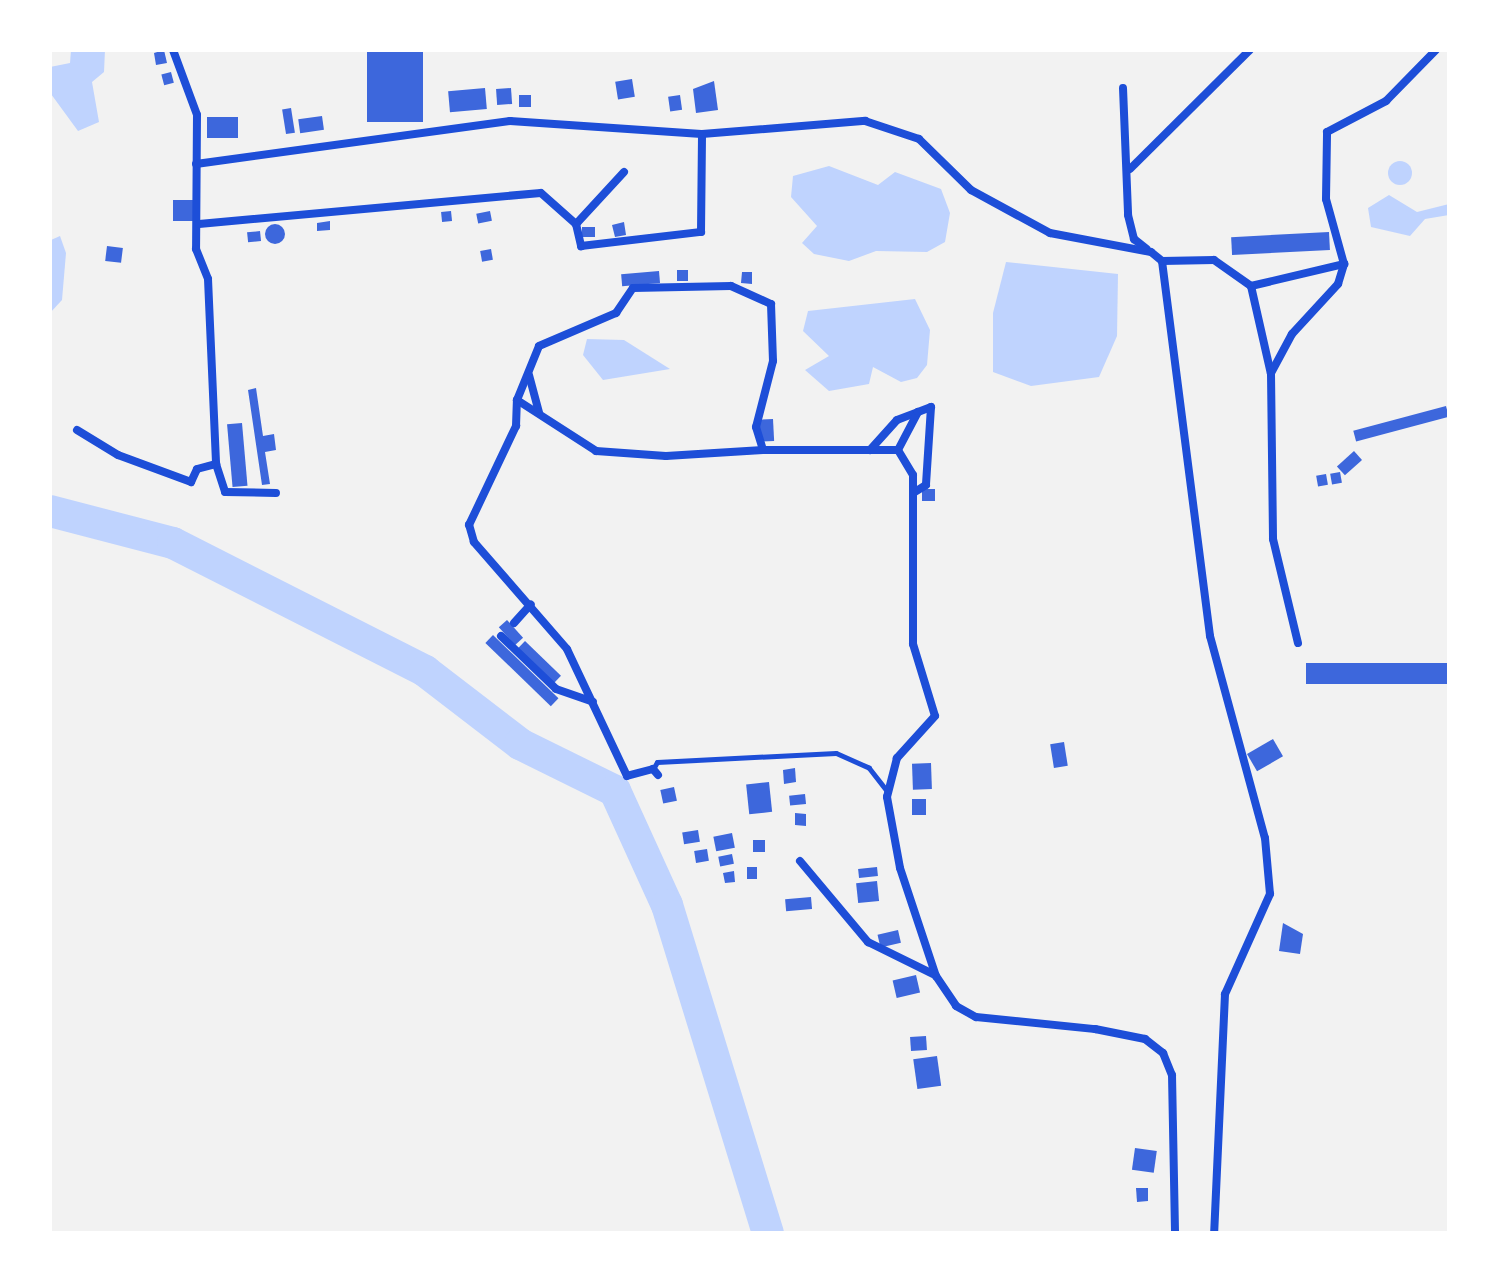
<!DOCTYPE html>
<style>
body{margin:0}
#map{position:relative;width:1499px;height:1283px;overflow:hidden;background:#f2f2f2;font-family:Inter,sans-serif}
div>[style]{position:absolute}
.water>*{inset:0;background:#bfd3fe}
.round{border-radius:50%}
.river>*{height:32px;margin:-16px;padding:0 16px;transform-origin:16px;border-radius:16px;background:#bfd3fe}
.building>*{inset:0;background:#3d67dc;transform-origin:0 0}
.service>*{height:5px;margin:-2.5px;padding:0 2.5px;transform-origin:2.5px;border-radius:2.5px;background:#1d4ed8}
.minor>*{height:8px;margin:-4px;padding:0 4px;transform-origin:4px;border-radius:4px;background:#1d4ed8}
span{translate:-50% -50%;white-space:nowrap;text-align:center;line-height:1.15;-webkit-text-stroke:6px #fff;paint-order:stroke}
.frame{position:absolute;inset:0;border:52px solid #fff;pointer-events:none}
</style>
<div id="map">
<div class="water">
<div style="clip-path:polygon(71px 50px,105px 50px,104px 72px,92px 82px,99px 122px,78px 131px,51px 94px,50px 67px,70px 63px)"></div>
<div class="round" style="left:1388px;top:161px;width:24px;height:24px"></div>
<div style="clip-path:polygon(829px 166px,878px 185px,895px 172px,941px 189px,950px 213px,945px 242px,927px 252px,876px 251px,849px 261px,814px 254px,802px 243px,817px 226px,791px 197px,793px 176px)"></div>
<div style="clip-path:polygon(1389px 195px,1417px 212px,1449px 204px,1449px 215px,1425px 219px,1410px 236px,1371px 227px,1368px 208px)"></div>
<div style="clip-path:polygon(60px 236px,66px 253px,62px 300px,50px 313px,51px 240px)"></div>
<div style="clip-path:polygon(1006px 262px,1118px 274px,1117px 336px,1099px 377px,1031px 386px,993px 372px,993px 313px)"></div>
<div style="clip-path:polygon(915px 299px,930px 330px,927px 365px,917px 378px,901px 382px,873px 367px,869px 384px,829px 391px,805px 370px,829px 356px,803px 331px,808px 311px)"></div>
<div style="clip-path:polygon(587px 339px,624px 340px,670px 369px,603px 380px,583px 355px)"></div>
</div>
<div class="river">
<div style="left:50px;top:511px;width:127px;rotate:14.6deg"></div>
<div style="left:173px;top:543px;width:283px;rotate:26.9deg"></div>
<div style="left:425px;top:671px;width:120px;rotate:37.5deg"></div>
<div style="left:520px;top:744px;width:106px;rotate:26.3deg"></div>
<div style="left:615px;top:791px;width:125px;rotate:65.5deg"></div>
<div style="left:667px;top:905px;width:343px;rotate:72.9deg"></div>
</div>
<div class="building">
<div style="clip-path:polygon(164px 50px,167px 63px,156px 65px,154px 53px)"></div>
<div style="left:367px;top:50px;width:56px;height:72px"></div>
<div style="left:171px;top:72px;width:11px;height:10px;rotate:75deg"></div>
<div style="left:632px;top:79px;width:18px;height:17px;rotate:81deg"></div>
<div style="clip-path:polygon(714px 81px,718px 110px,696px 113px,693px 89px)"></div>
<div style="left:485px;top:88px;width:21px;height:37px;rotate:85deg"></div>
<div style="left:511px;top:88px;width:16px;height:15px;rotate:86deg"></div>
<div style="left:519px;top:95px;width:12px;height:12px"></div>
<div style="left:680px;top:95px;width:15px;height:12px;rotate:82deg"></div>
<div style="left:291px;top:108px;width:25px;height:9px;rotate:81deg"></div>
<div style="left:322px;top:116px;width:14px;height:24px;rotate:82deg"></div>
<div style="left:207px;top:117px;width:31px;height:21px"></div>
<div style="left:194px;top:200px;width:21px;height:21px;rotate:90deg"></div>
<div style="left:451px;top:211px;width:10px;height:10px;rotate:84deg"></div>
<div style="left:490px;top:211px;width:10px;height:14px;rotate:79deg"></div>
<div style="clip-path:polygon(330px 221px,330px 230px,317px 231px,317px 223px)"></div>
<div style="clip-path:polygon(624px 222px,626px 235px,615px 237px,612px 225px)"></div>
<div class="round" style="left:265px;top:224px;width:20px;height:20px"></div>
<div style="left:582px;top:227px;width:13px;height:10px"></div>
<div style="left:260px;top:231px;width:10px;height:13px;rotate:84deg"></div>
<div style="left:1329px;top:232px;width:18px;height:98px;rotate:87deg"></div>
<div style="left:107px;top:246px;width:16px;height:15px;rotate:7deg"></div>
<div style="left:491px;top:249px;width:11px;height:11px;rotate:80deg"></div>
<div style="left:688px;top:270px;width:11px;height:11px;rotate:90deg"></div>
<div style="left:659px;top:271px;width:12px;height:38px;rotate:85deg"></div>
<div style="clip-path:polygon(742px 272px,752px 272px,752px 284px,741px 283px)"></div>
<div style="clip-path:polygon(256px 388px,263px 436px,274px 434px,276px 450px,265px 452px,270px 484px,262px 485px,248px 390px)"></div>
<div style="left:1446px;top:406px;width:11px;height:96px;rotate:75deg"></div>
<div style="left:773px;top:419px;width:22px;height:14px;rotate:87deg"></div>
<div style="left:242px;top:423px;width:63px;height:15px;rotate:85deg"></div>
<div style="left:1354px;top:451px;width:12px;height:23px;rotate:48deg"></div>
<div style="left:1340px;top:472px;width:11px;height:10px;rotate:80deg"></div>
<div style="left:1326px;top:474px;width:11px;height:10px;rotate:80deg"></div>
<div style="left:935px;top:489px;width:12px;height:13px;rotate:90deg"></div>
<div style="left:507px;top:620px;width:24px;height:11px;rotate:48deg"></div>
<div style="left:493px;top:635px;width:91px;height:11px;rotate:44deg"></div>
<div style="left:525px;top:641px;width:50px;height:11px;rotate:44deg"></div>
<div style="left:1449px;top:663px;width:21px;height:143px;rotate:90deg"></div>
<div style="left:1273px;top:739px;width:20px;height:30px;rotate:60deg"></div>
<div style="left:1064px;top:742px;width:24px;height:14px;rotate:81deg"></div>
<div style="left:931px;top:763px;width:26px;height:19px;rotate:88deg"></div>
<div style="clip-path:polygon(795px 768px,796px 782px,784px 784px,783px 770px)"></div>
<div style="left:769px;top:782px;width:30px;height:23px;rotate:84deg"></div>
<div style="left:674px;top:787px;width:14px;height:14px;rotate:78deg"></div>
<div style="left:805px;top:794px;width:10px;height:16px;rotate:84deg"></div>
<div style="left:912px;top:799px;width:14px;height:16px"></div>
<div style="clip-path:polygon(795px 813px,806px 814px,806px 826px,795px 825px)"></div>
<div style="left:698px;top:830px;width:12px;height:16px;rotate:81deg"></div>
<div style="left:732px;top:833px;width:15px;height:19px;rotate:79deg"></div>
<div style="left:753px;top:840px;width:12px;height:12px"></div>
<div style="left:707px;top:849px;width:12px;height:13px;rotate:81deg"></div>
<div style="left:732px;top:854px;width:10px;height:14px;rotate:79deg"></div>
<div style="left:747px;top:867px;width:10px;height:12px"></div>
<div style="left:877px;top:867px;width:9px;height:19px;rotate:84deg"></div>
<div style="clip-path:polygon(734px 871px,735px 882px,725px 883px,723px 873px)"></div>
<div style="left:877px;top:881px;width:20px;height:21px;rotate:84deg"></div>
<div style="left:811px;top:897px;width:12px;height:26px;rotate:85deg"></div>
<div style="clip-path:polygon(1283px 923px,1303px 934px,1300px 954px,1279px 951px)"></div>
<div style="left:898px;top:930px;width:13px;height:21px;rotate:77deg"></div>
<div style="left:916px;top:975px;width:18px;height:24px;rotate:77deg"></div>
<div style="left:926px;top:1036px;width:14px;height:16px;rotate:86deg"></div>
<div style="left:937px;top:1056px;width:30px;height:24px;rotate:82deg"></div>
<div style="left:1135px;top:1148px;width:22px;height:22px;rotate:8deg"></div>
<div style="clip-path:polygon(1136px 1188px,1148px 1188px,1148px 1201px,1137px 1202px)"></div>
</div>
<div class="service">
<div style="left:653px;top:769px;width:8px;rotate:-60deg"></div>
<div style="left:657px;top:762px;width:179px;rotate:-2.9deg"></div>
<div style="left:836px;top:753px;width:36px;rotate:24deg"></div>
<div style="left:869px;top:768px;width:29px;rotate:52deg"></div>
</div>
<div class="minor">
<div style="left:173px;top:50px;width:69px;rotate:69.7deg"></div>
<div style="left:197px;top:115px;width:134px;rotate:90.4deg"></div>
<div style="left:196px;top:249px;width:32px;rotate:68deg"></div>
<div style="left:208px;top:279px;width:185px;rotate:87.5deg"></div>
<div style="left:216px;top:464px;width:29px;rotate:72deg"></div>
<div style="left:225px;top:492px;width:51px;rotate:1.1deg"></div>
<div style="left:1123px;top:88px;width:127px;rotate:87.7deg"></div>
<div style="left:1128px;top:215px;width:25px;rotate:76deg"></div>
<div style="left:1134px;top:239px;width:16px;rotate:38deg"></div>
<div style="left:196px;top:164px;width:317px;rotate:-7.8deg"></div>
<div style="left:510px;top:121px;width:192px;rotate:3.9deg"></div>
<div style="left:702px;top:134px;width:164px;rotate:-4.6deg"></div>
<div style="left:865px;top:121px;width:57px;rotate:18.4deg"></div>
<div style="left:919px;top:139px;width:73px;rotate:44.4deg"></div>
<div style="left:971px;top:190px;width:90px;rotate:28.6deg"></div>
<div style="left:1050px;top:233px;width:103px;rotate:10.7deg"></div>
<div style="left:1151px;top:252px;width:14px;rotate:39deg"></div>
<div style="left:1162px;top:261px;width:378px;rotate:82.7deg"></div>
<div style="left:1210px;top:636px;width:209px;rotate:74.8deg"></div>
<div style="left:1265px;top:838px;width:56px;rotate:84.9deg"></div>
<div style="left:1270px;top:894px;width:110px;rotate:114.2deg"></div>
<div style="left:1225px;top:994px;width:239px;rotate:92.6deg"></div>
<div style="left:1130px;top:169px;width:169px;rotate:-44.8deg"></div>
<div style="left:624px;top:172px;width:71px;rotate:132.7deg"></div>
<div style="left:576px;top:224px;width:23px;rotate:77deg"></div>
<div style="left:581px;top:246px;width:121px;rotate:-6.7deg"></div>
<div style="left:701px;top:232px;width:98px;rotate:-89.4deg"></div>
<div style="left:199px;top:224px;width:343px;rotate:-5.2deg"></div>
<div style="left:541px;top:193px;width:47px;rotate:41.5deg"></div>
<div style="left:1162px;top:261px;width:52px;rotate:-1.1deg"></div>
<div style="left:1214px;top:260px;width:45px;rotate:35.1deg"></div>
<div style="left:1251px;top:286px;width:90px;rotate:77.2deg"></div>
<div style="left:1271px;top:374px;width:165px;rotate:89.3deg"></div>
<div style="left:1273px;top:539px;width:107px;rotate:76.5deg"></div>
<div style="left:1251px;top:286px;width:96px;rotate:-13.3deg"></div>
<div style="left:1271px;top:373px;width:44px;rotate:-61.7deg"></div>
<div style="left:1292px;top:334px;width:68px;rotate:-47.4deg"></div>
<div style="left:1338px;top:284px;width:21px;rotate:-73deg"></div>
<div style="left:1344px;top:264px;width:67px;rotate:-105.5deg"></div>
<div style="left:1326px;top:199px;width:67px;rotate:-89.1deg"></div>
<div style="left:1327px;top:132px;width:67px;rotate:-27.7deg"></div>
<div style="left:1386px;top:101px;width:71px;rotate:-45.6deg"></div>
<div style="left:529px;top:375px;width:39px;rotate:75deg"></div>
<div style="left:517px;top:400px;width:94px;rotate:32.8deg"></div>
<div style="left:596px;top:451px;width:70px;rotate:4.1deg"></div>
<div style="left:666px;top:456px;width:97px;rotate:-3.5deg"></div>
<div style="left:77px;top:430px;width:48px;rotate:31.4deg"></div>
<div style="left:118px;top:455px;width:78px;rotate:20.3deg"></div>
<div style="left:191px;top:482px;width:14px;rotate:-65deg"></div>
<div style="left:197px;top:469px;width:20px;rotate:-15deg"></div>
<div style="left:870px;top:450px;width:40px;rotate:-48deg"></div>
<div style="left:897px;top:420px;width:22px;rotate:-21deg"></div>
<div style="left:898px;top:450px;width:43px;rotate:-62.2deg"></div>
<div style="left:918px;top:412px;width:14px;rotate:-21deg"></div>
<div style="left:931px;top:407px;width:78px;rotate:93.7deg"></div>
<div style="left:926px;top:485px;width:13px;rotate:148deg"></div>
<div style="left:514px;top:623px;width:25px;rotate:-48deg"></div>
<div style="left:501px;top:636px;width:76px;rotate:43.9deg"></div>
<div style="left:556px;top:689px;width:39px;rotate:19deg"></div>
<div style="left:658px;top:775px;width:8px;rotate:-130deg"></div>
<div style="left:653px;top:769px;width:27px;rotate:165deg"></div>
<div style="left:627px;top:776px;width:140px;rotate:-115.3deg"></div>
<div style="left:567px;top:649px;width:142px;rotate:-131deg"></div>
<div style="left:474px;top:542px;width:18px;rotate:-106deg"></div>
<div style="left:469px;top:525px;width:110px;rotate:-64.6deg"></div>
<div style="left:516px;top:426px;width:26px;rotate:-88deg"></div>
<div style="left:517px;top:400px;width:58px;rotate:-67.8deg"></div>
<div style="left:539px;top:346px;width:84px;rotate:-23.2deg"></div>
<div style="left:616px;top:313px;width:30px;rotate:-56deg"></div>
<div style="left:633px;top:288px;width:98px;rotate:-1.2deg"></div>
<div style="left:731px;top:286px;width:44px;rotate:24.2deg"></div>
<div style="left:771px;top:304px;width:57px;rotate:88deg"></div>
<div style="left:773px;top:361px;width:68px;rotate:104.4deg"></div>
<div style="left:756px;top:427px;width:24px;rotate:73deg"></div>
<div style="left:763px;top:450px;width:135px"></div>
<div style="left:898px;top:450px;width:29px;rotate:59deg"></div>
<div style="left:913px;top:475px;width:169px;rotate:90deg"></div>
<div style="left:913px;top:644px;width:75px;rotate:73deg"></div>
<div style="left:935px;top:716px;width:57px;rotate:132.1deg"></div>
<div style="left:897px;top:758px;width:40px;rotate:104.4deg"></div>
<div style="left:887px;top:797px;width:72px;rotate:79.6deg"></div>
<div style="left:900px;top:868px;width:114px;rotate:71.6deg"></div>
<div style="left:936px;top:976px;width:36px;rotate:56deg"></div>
<div style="left:956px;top:1006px;width:23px;rotate:29deg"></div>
<div style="left:976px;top:1017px;width:120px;rotate:5.8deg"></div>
<div style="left:1095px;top:1029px;width:51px;rotate:11.3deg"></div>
<div style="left:1145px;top:1039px;width:23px;rotate:38deg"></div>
<div style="left:1163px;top:1053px;width:24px;rotate:68deg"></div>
<div style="left:1172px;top:1075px;width:158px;rotate:88.9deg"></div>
<div style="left:800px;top:861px;width:106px;rotate:50deg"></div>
<div style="left:868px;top:942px;width:75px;rotate:26.2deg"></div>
</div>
<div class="frame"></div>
</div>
